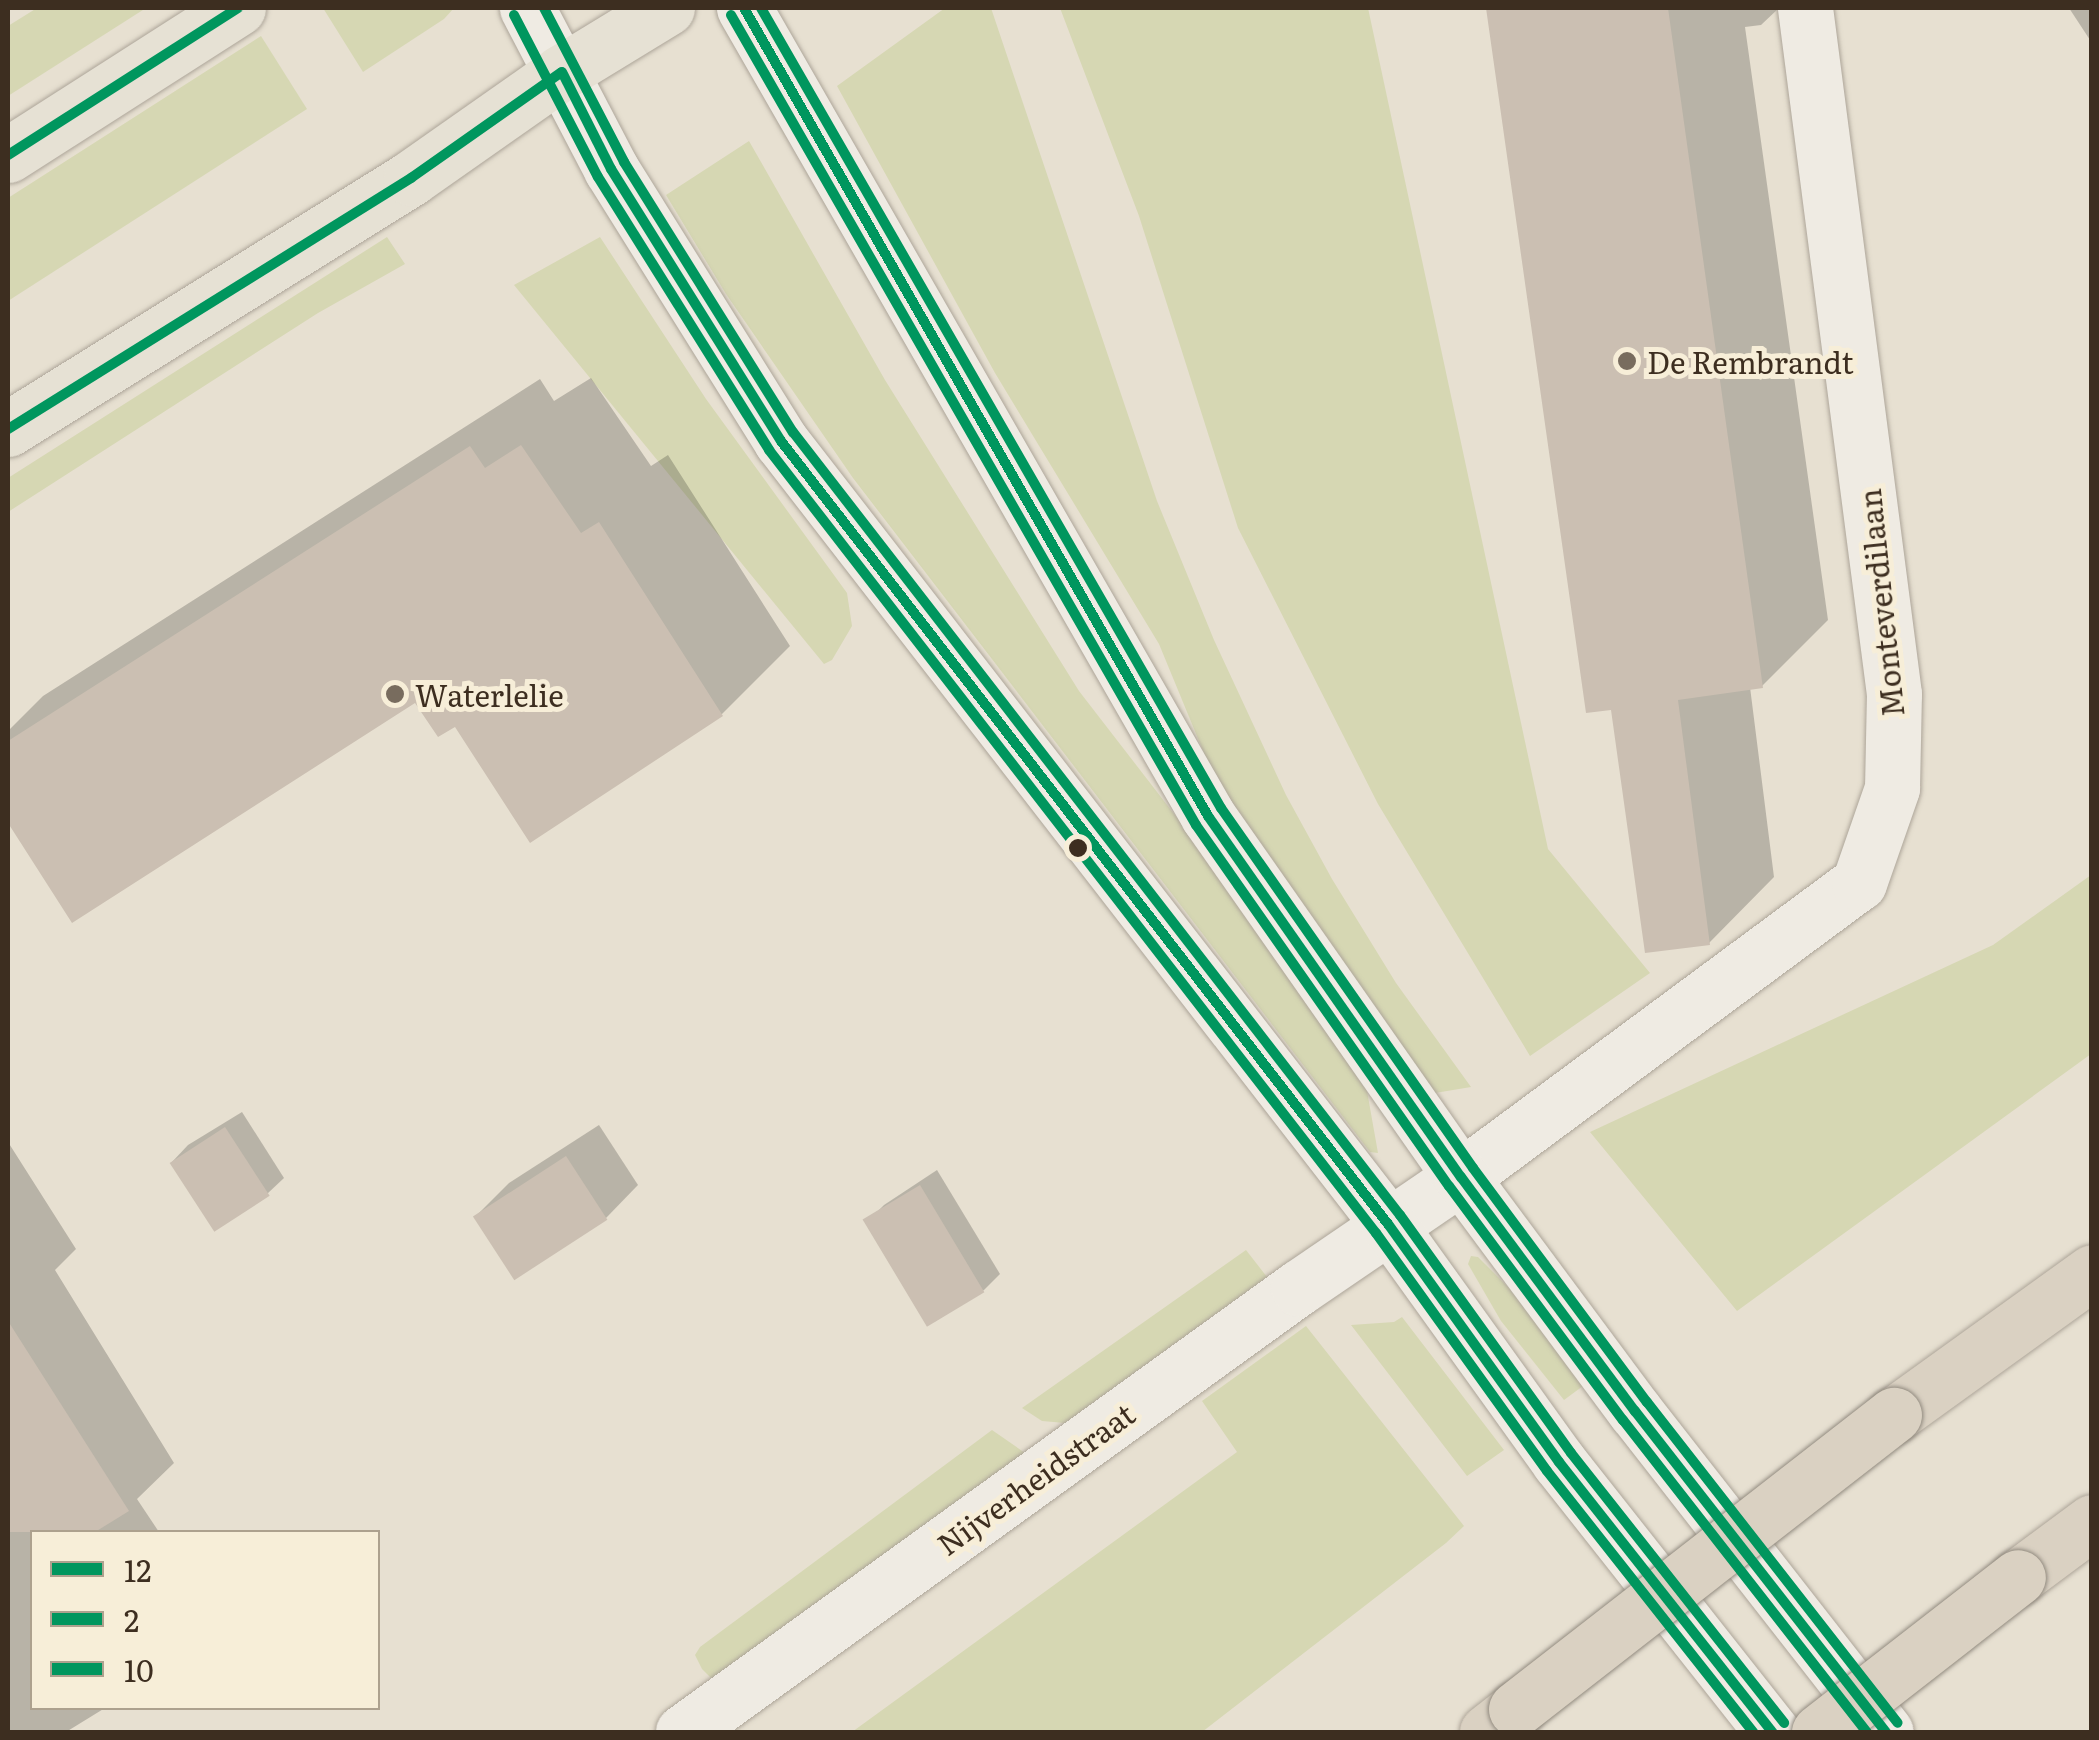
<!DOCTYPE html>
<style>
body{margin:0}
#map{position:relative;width:2099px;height:1740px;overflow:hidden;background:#e7e0d1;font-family:Literata,serif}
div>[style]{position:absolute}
.green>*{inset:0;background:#d6d7b3}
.shadow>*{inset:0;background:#0003}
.building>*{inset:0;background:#cbbfb2;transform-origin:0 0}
.roads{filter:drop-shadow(0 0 2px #ada599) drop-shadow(0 0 2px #ada599)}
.street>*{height:55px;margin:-27.5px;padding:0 27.5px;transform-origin:27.5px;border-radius:27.5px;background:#efebe3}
.secondary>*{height:55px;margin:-27.5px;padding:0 27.5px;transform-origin:27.5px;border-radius:27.5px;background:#efebe3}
.primary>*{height:55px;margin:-27.5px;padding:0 27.5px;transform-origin:27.5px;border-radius:27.5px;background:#e6e1d4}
.highway>*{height:55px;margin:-27.5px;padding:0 27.5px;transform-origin:27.5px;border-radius:27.5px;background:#dad1c2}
.bridges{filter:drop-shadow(0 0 2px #928b80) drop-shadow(0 0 2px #928b80)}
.highway-bridge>*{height:55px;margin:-27.5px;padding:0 27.5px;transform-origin:27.5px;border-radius:27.5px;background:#dad1c2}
.bus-1>*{height:10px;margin:-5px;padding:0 5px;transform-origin:5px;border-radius:5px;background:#00965e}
.bus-2>*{height:10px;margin:-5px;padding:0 5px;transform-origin:5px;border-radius:5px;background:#00965e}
.bus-3>*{height:10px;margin:-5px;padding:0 5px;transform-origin:5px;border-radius:5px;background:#00965e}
.dots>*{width:28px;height:28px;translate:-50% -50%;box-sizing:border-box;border:5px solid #f7eed8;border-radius:50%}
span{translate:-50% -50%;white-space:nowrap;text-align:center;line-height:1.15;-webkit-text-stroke:10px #f7eed8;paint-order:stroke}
.poi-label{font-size:30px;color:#3d2e20}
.left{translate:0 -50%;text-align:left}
.street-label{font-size:30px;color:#3d2e20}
.frame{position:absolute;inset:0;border:10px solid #3d2e20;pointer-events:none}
.legend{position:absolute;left:30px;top:1530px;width:350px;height:180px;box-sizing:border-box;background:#f7eed8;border:2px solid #ada18e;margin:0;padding:12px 18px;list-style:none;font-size:30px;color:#3d2e20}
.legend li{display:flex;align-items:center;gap:20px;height:50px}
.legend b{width:50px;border:2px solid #ada18e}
</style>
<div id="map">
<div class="green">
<div style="clip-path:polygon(37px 8px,146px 8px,8px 96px,8px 26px)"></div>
<div style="clip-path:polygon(323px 8px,454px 8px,444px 19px,363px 72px)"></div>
<div style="clip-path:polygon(945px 8px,991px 8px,1157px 501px,1214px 640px,1286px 795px,1332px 879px,1396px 983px,1471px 1087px,1435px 1093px,1227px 809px,1159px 644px,995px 373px,837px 86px)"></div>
<div style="clip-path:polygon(1060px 8px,1368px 8px,1548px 849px,1650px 973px,1530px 1056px,1378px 804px,1238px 528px,1139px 216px)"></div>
<div style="clip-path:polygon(261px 36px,307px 109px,8px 301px,8px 198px)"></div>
<div style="clip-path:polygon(749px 141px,885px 380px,1079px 691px,1198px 845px,1367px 1091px,1378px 1153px,1370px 1152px,853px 478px,726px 294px,666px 195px)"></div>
<div style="clip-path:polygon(387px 237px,405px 264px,318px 313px,8px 512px,8px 478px)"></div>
<div style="clip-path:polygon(600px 237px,706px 399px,847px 593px,852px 626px,832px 660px,824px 664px,514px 285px)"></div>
<div style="clip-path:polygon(2091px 875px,2091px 1054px,1737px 1311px,1590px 1132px,1993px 945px)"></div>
<div style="clip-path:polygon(1246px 1250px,1267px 1277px,1065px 1423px,1042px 1421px,1022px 1408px)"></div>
<div style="clip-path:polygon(1471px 1256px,1478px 1257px,1525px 1304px,1587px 1383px,1564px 1400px,1501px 1321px,1468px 1264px)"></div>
<div style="clip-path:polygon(1402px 1317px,1504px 1450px,1467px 1476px,1351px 1325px,1394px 1322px)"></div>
<div style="clip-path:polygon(1306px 1326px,1464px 1526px,1446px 1543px,1202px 1732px,852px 1732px,1237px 1452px,1202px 1401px)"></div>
<div style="clip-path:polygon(992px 1430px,1025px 1453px,712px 1679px,702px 1669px,695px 1655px,700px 1647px)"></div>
</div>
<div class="shadow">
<div style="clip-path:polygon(1488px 8px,1779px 8px,1761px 25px,1745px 27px,1828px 620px,1762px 686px,1750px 687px,1774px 877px,1709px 943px,1613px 707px,1588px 710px)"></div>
<div style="clip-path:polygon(2069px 8px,2092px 8px,2092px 43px)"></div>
<div style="clip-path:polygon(591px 378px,651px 466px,668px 455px,790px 646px,722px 714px,456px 723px,416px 699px,73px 920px,8px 818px,8px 731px,43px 696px,540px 379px,554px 401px)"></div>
<div style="clip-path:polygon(242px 1112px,284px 1178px,267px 1194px,172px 1162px,188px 1145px)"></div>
<div style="clip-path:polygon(599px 1125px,638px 1185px,606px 1218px,514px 1275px,476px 1216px,509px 1183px)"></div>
<div style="clip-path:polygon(8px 1142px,76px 1249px,55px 1270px,174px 1463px,137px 1499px,159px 1532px,32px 1532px,32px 1708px,105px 1708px,66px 1732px,8px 1732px)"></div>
<div style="clip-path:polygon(937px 1170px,1000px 1274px,984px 1290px,934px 1322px,868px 1221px,884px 1205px)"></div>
</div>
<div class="building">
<div style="clip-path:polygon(1486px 8px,1668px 8px,1763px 688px,1678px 700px,1710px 945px,1645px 953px,1611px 710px,1586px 713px)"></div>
<div style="clip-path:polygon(521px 445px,581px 533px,599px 522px,723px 716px,530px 843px,455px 727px,438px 737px,415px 703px,72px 923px,8px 823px,8px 741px,470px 446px,485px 468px)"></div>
<div style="left:225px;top:1127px;width:82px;height:66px;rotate:57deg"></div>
<div style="left:566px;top:1156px;width:76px;height:111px;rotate:57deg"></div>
<div style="left:920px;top:1185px;width:125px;height:67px;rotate:59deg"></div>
<div style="clip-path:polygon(8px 1321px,129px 1511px,95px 1532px,8px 1532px)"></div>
</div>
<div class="roads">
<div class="street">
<div style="left:683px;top:1732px;width:759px;rotate:-35.83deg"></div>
<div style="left:1298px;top:1288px;width:197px;rotate:-34.3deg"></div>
<div style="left:1461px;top:1177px;width:495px;rotate:-36.5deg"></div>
<div style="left:1859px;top:883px;width:101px;rotate:-70.8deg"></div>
<div style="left:1892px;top:788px;width:94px;rotate:-88.8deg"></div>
<div style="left:1894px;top:694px;width:692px;rotate:-97.39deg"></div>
</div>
<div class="secondary">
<div style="left:527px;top:8px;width:182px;rotate:62.4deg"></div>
<div style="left:611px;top:169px;width:321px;rotate:58deg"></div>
<div style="left:781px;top:441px;width:991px;rotate:52.22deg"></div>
<div style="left:1388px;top:1224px;width:293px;rotate:54.3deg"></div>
<div style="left:1559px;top:1462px;width:344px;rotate:51.7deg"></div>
<div style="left:744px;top:8px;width:932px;rotate:60.13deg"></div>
<div style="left:1208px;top:816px;width:441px;rotate:55deg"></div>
<div style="left:1461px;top:1177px;width:292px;rotate:53.4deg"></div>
<div style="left:1635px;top:1411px;width:407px;rotate:52deg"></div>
</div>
<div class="primary">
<div style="left:8px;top:155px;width:273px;rotate:-32.6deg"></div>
<div style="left:8px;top:429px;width:475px;rotate:-31.9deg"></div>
<div style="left:411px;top:178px;width:184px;rotate:-35.1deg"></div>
<div style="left:562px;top:72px;width:123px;rotate:-31.4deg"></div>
</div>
<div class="highway">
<div style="left:1894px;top:1415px;width:244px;rotate:-35.8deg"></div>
<div style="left:2018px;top:1577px;width:92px;rotate:-36.6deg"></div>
<div style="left:1487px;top:1732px;width:37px;rotate:-38deg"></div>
</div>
</div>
<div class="bridges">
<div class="highway-bridge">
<div style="left:1516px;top:1709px;width:479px;rotate:-37.9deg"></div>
<div style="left:1819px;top:1732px;width:252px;rotate:-37.9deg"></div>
</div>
</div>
<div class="bus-1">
<div style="left:744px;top:8px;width:932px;rotate:60.13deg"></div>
<div style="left:1208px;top:816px;width:441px;rotate:55deg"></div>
<div style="left:1461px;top:1177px;width:292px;rotate:53.4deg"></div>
<div style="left:1635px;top:1411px;width:407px;rotate:52deg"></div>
<div style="left:8px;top:155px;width:273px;rotate:-32.6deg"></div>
<div style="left:8px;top:429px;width:475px;rotate:-31.9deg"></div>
<div style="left:411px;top:178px;width:184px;rotate:-35.1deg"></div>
<div style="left:562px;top:72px;width:109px;rotate:63.2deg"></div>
<div style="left:611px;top:169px;width:321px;rotate:58deg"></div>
<div style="left:781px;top:441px;width:991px;rotate:52.22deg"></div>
<div style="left:1388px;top:1224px;width:293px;rotate:54.3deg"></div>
<div style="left:1559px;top:1462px;width:344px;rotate:51.7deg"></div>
</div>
<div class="bus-2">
<div style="left:514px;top:15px;width:182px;rotate:62.6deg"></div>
<div style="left:598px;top:177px;width:322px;rotate:57.9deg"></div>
<div style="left:769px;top:450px;width:991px;rotate:52.22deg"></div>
<div style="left:1376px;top:1233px;width:293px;rotate:54.3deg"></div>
<div style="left:1547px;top:1471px;width:333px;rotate:51.7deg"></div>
<div style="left:731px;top:15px;width:934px;rotate:60.14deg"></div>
<div style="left:1196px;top:825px;width:441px;rotate:55deg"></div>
<div style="left:1449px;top:1186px;width:292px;rotate:53.4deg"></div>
<div style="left:1623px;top:1420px;width:396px;rotate:52deg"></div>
</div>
<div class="bus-3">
<div style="left:544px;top:8px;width:174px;rotate:62.5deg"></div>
<div style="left:624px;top:162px;width:319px;rotate:58deg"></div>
<div style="left:793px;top:432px;width:991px;rotate:52.22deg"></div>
<div style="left:1400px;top:1215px;width:293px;rotate:54.3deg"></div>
<div style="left:1571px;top:1453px;width:344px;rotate:51.7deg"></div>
<div style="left:761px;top:8px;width:923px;rotate:60.1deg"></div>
<div style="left:1221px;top:808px;width:439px;rotate:55deg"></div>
<div style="left:1473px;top:1168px;width:292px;rotate:53.4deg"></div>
<div style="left:1647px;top:1402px;width:407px;rotate:52deg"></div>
</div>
<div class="dots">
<div style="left:1627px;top:361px;background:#786c5e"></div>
<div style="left:395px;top:694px;background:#786c5e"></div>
<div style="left:1078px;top:848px;background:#3d2e20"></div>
</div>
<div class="poi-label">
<span class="left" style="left:1647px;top:361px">De Rembrandt</span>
<span class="left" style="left:415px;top:694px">Waterlelie</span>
</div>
<div class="street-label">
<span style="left:1880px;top:603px;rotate:-96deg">Monteverdilaan</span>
<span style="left:1035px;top:1478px;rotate:-36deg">Nijverheidstraat</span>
</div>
<div class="frame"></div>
<ul class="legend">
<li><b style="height:12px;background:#00965e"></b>12</li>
<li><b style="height:12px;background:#00965e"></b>2</li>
<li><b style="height:12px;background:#00965e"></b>10</li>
</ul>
</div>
